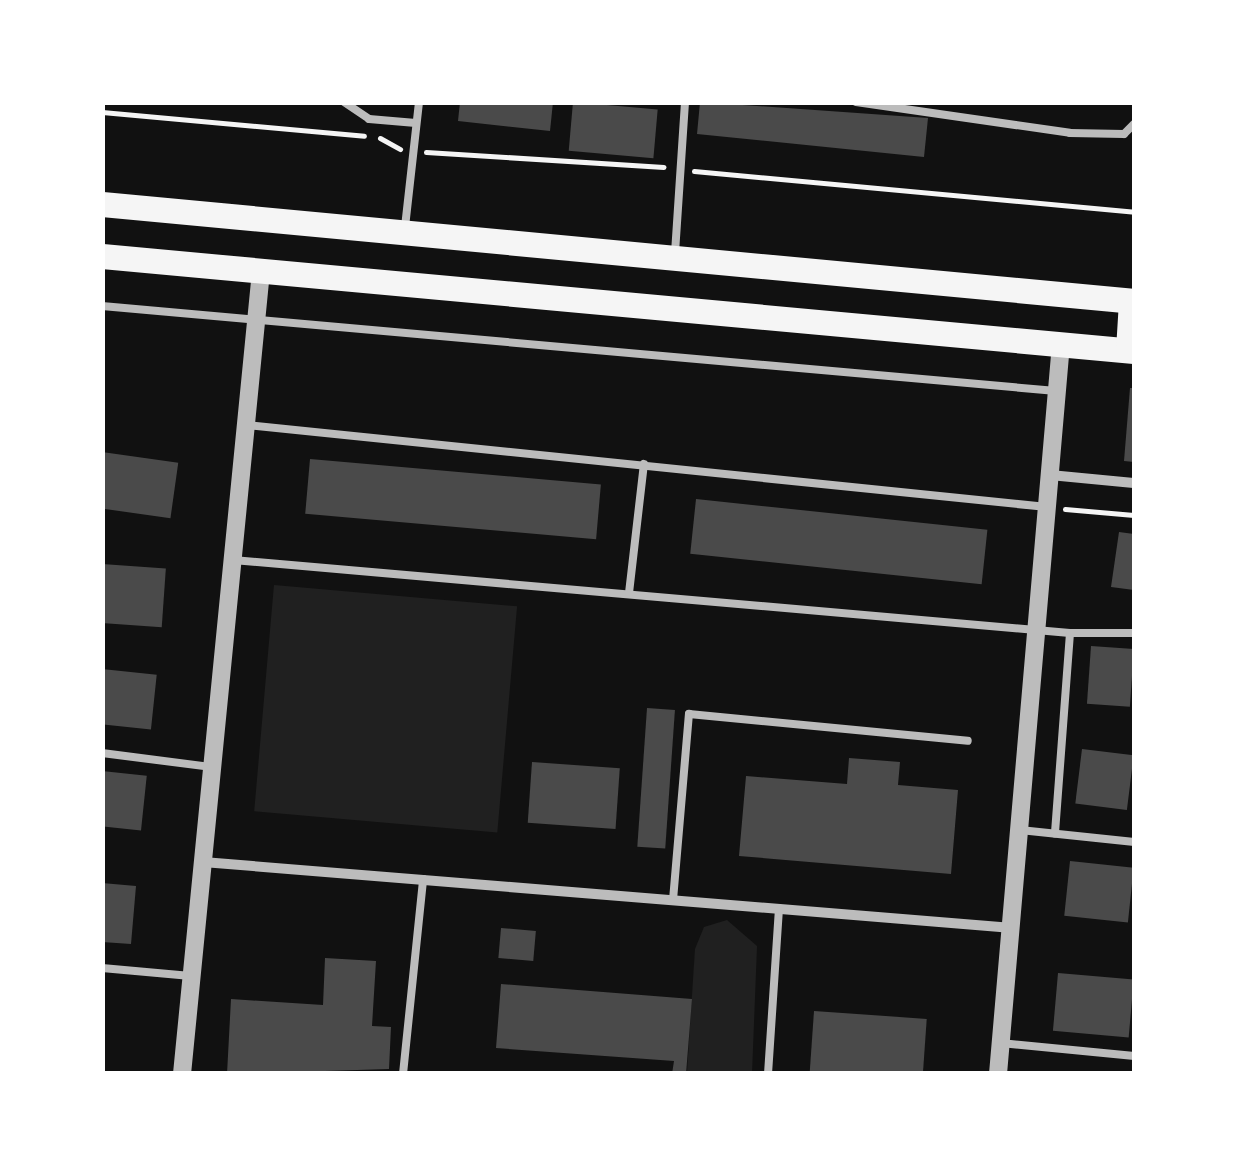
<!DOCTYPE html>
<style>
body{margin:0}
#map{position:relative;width:1237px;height:1176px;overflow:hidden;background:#111;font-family:"DejaVu Sans",sans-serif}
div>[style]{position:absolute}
.green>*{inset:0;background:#202020;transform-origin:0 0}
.building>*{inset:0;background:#4a4a4a;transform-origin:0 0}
.path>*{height:5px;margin:-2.5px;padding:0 2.5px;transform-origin:2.5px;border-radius:2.5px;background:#f5f5f5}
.service>*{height:8px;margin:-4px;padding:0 4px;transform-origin:4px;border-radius:4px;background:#bcbcbc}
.minor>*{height:10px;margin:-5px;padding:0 5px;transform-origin:5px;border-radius:5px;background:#bcbcbc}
.tertiary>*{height:18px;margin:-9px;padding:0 9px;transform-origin:9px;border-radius:9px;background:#bcbcbc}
.primary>*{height:25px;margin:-12.5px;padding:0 12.5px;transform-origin:12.5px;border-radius:12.5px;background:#f5f5f5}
span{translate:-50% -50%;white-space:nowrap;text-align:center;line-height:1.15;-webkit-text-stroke:8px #fff;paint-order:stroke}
.frame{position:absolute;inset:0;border:105px solid #fff;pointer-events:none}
</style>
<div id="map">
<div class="green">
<div style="left:274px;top:585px;width:244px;height:227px;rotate:5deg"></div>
<div style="clip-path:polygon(727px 920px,757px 946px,752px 1073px,687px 1073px,695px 949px,704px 927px)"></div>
</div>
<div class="building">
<div style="clip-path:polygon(460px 102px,553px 102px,550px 131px,458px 121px)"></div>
<div style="left:573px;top:102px;width:85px;height:49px;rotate:5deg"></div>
<div style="clip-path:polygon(700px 102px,928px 118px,924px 157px,697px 134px)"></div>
<div style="clip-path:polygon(1130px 388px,1134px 388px,1134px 462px,1124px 461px)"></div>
<div style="left:102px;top:452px;width:77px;height:56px;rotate:8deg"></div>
<div style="left:310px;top:459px;width:292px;height:55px;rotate:5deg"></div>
<div style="left:696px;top:499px;width:293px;height:55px;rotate:6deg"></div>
<div style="clip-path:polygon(1119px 532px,1134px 534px,1134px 590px,1111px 587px)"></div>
<div style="left:102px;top:564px;width:64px;height:59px;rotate:4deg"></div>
<div style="left:1091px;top:646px;width:43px;height:58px;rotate:4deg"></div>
<div style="left:102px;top:669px;width:55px;height:55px;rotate:6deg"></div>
<div style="left:647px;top:708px;width:28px;height:139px;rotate:4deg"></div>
<div style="left:1082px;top:749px;width:52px;height:55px;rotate:7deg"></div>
<div style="clip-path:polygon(849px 758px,900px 762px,898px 785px,958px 790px,951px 874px,739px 856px,746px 776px,847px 784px)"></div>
<div style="left:532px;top:762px;width:88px;height:61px;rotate:4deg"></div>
<div style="left:102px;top:771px;width:45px;height:55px;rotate:6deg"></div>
<div style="left:1070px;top:861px;width:64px;height:55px;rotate:6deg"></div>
<div style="clip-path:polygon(102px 883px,136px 886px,131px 944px,102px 942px)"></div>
<div style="left:501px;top:928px;width:35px;height:30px;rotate:5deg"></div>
<div style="clip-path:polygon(325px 958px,376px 961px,372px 1026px,391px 1027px,389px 1069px,227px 1074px,231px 999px,323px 1005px)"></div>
<div style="left:1058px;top:973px;width:76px;height:58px;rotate:5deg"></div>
<div style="clip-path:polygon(501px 984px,692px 999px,686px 1074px,672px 1074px,674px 1061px,496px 1048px)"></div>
<div style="left:814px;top:1011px;width:113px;height:63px;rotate:4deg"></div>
</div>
<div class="path">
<div style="left:102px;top:112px;width:263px;rotate:5.2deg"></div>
<div style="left:380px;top:138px;width:23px;rotate:29deg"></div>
<div style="left:426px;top:152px;width:238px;rotate:3.6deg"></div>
<div style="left:694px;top:171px;width:442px;rotate:5.3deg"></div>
<div style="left:1065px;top:509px;width:69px;rotate:5deg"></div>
</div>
<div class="service">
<div style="left:344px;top:102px;width:30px;rotate:34deg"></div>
<div style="left:369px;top:119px;width:47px;rotate:4.9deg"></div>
<div style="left:856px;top:102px;width:216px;rotate:8.2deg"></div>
<div style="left:1070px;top:133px;width:54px;rotate:1.1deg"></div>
<div style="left:1124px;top:134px;width:14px;rotate:-45deg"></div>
<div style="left:405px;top:227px;width:126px;rotate:-83.6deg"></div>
<div style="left:675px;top:253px;width:151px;rotate:-86.2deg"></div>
<div style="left:102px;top:306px;width:958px;rotate:5.09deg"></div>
<div style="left:246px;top:425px;width:805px;rotate:5.85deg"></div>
<div style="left:233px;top:560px;width:840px;rotate:4.98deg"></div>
<div style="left:1070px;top:633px;width:201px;rotate:94.3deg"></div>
<div style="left:629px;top:593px;width:130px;rotate:-83.4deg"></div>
<div style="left:1070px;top:633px;width:64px"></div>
<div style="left:102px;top:753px;width:111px;rotate:7.3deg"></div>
<div style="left:1020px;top:830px;width:115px;rotate:6deg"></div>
<div style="left:673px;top:900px;width:187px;rotate:-85.1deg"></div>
<div style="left:689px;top:714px;width:280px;rotate:5.5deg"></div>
<div style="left:102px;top:968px;width:89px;rotate:5.1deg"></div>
<div style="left:1001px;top:1043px;width:134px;rotate:5.6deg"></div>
<div style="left:403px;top:1074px;width:196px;rotate:-84.1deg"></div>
<div style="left:768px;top:1074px;width:166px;rotate:-86.2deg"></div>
</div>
<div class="minor">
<div style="left:1050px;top:475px;width:84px;rotate:5.4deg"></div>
<div style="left:203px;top:862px;width:812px;rotate:4.66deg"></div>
</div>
<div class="tertiary">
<div style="left:182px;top:1074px;width:807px;rotate:-84.38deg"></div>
<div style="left:998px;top:1074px;width:733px;rotate:-85.07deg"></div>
</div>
<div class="primary">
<div style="left:102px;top:204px;width:1037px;rotate:5.37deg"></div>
<div style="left:102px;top:256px;width:1036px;rotate:5.26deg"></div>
<div style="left:1128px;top:350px;width:49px;rotate:-86.5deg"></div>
</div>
<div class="frame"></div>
</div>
